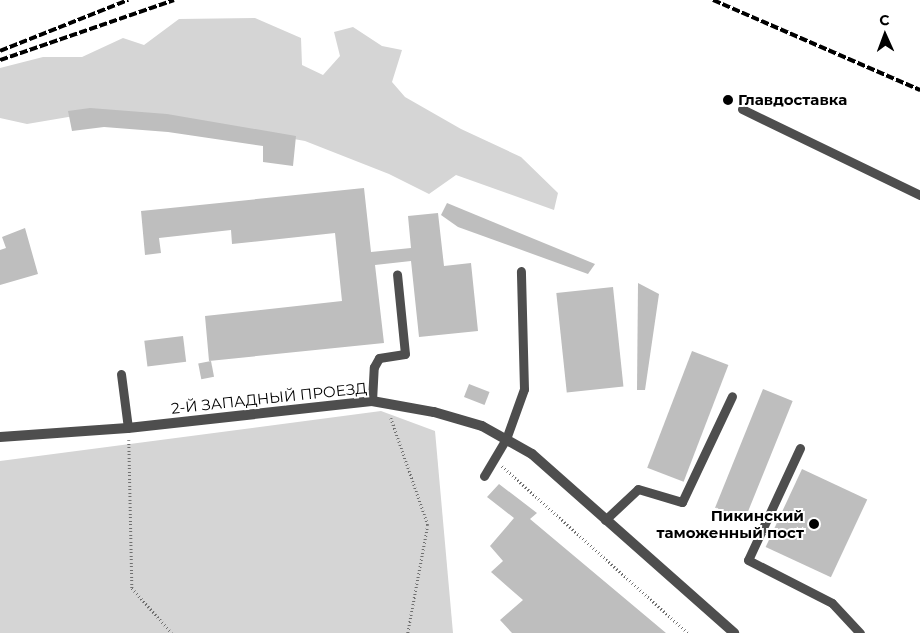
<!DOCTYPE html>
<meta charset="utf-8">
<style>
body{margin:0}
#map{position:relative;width:920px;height:633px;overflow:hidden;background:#fff;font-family:Montserrat,sans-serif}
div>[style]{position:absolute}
.green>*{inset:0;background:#d5d5d5}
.building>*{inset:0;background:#bebebe;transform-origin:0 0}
.path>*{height:2.5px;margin-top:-1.25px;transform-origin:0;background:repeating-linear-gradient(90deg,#707070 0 1px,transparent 0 3.5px)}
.lane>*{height:9px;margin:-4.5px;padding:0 4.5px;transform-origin:4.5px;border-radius:4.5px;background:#4e4e4e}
.street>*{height:10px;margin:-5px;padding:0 5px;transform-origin:5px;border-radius:5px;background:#4e4e4e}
.rail>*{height:4px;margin-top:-2px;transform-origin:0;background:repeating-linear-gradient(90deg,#000 0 8px,transparent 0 10.5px)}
.dots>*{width:14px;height:14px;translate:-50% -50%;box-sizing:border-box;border:2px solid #fff;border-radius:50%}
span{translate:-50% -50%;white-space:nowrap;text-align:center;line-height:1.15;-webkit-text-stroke:4px #fff;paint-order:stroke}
.poi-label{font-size:15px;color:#000;font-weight:700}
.left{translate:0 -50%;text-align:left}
.right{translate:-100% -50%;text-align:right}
.street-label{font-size:15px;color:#000}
.north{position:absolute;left:860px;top:10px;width:50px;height:50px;-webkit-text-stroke:4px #fff;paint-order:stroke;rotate:358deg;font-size:14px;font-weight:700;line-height:20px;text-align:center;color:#000}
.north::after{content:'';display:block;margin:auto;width:18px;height:22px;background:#000;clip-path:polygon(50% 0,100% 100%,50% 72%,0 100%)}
</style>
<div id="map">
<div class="green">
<div style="clip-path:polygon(255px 18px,301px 38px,302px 65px,323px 75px,340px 56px,334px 32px,353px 27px,382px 46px,402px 50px,392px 82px,405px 97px,461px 129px,521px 157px,558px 193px,554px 210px,456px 175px,429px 194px,389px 174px,305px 141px,255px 132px,86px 114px,27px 124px,0 118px,0 68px,43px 57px,82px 57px,123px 38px,144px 45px,179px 19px)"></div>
<div style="clip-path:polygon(381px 411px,435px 431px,453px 633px,0 633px,0 461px)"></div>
</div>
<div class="building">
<div style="clip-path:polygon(90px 108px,167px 114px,296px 136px,293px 166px,263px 162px,263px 146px,168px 132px,104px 127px,72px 131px,68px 111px)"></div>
<div style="clip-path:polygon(364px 188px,371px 252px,411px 248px,408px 216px,438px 213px,444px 266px,471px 263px,478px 331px,419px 337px,411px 261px,375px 265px,384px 343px,209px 361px,205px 316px,342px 301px,335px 233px,232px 244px,231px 230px,159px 238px,161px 253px,145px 255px,141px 211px)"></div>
<div style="clip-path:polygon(447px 203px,595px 264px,588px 274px,458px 227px,441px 215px)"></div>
<div style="clip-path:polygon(25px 228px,38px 274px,0 285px,0 250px,6px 248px,2px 237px)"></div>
<div style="clip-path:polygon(638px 283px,659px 294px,645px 390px,637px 390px)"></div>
<div style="left:613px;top:287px;width:100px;height:57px;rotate:84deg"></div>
<div style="left:183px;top:336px;width:26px;height:39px;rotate:83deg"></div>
<div style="left:692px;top:351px;width:39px;height:125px;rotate:21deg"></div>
<div style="left:211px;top:361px;width:16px;height:13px;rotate:79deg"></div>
<div style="left:469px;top:384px;width:22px;height:14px;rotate:21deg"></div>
<div style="left:763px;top:389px;width:32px;height:128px;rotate:22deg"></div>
<div style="left:802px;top:469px;width:72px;height:86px;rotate:25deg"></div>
<div style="clip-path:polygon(499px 484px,537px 513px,530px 519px,666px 633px,512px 633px,500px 620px,523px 600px,491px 572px,503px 561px,490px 546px,514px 518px,487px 497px)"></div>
</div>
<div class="path">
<div style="left:391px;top:418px;width:113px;rotate:70.9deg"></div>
<div style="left:428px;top:525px;width:110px;rotate:100.5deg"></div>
<div style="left:129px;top:440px;width:148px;rotate:88.8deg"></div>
<div style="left:132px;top:588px;width:60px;rotate:48.4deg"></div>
<div style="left:502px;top:466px;width:250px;rotate:41.9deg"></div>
</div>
<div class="lane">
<div style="left:742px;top:109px;width:198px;rotate:25.8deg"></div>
<div style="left:121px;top:374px;width:54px;rotate:82.6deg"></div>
<div style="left:372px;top:401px;width:34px;rotate:-87deg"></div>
<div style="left:374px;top:367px;width:10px;rotate:-61deg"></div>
<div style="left:379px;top:358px;width:26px;rotate:-9deg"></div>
<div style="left:405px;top:354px;width:80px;rotate:-95.7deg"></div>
<div style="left:800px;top:448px;width:123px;rotate:114.9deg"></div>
<div style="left:748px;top:560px;width:94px;rotate:27.1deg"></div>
<div style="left:832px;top:603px;width:41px;rotate:47deg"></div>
<div style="left:484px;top:476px;width:43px;rotate:-59.3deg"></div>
<div style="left:506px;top:439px;width:53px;rotate:-70.2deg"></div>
<div style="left:524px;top:389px;width:118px;rotate:-91.5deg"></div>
<div style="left:605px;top:520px;width:45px;rotate:-43.2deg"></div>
<div style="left:638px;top:489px;width:46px;rotate:16.5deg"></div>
<div style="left:682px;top:502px;width:117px;rotate:-64.7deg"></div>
</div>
<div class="street">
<div style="left:0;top:437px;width:128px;rotate:-4deg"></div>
<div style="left:128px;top:428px;width:245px;rotate:-6.3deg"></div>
<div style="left:372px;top:401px;width:63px;rotate:10.1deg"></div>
<div style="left:434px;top:412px;width:50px;rotate:16.3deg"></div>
<div style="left:482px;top:426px;width:57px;rotate:29.2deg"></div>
<div style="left:532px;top:454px;width:270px;rotate:41.5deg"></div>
</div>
<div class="rail">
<div style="left:713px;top:0;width:226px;rotate:23.5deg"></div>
<div style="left:0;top:51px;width:138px;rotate:-21.7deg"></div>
<div style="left:0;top:60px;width:184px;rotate:-19deg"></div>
</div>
<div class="dots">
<div style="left:728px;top:100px;background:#000"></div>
<div style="left:814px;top:524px;background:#000"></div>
</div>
<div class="poi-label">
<span class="left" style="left:738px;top:100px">Главдоставка</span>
<span class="right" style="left:804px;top:524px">Пикинский<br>таможенный пост</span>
</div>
<div class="street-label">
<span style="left:269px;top:398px;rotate:-6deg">2-Й ЗАПАДНЫЙ ПРОЕЗД</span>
</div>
<div class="north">С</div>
</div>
